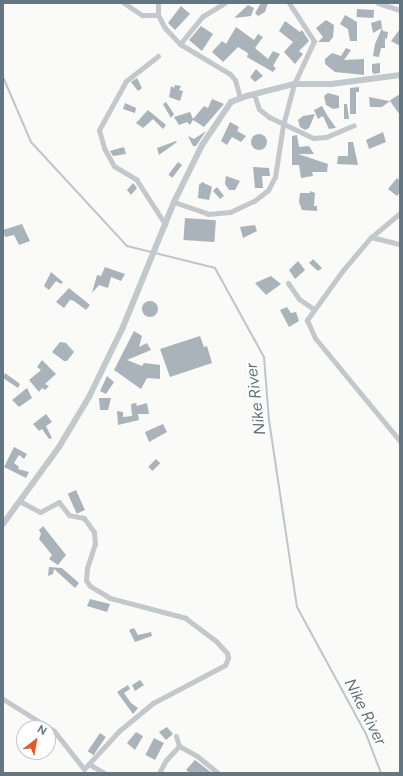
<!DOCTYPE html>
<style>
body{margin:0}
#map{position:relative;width:403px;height:776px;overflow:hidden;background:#fafaf8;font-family:Figtree,sans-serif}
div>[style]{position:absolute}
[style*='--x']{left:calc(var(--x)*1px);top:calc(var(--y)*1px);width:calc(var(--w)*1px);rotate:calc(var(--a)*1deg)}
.stream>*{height:2px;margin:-1px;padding:0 1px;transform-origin:1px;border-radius:1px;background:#bbc7cb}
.building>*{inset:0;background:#aab3b9;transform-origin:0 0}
.round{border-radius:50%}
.minor>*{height:5px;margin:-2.5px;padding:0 2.5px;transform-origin:2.5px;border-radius:2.5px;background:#c3c8cc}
.tertiary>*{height:6px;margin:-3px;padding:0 3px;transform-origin:3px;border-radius:3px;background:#c3c8cc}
span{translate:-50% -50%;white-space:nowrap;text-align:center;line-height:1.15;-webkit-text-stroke:4px #fff;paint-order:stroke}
.water-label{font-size:16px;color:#60757c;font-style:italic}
.frame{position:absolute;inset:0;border:4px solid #657683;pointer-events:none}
.north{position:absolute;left:16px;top:720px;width:40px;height:40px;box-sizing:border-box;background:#fff;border:1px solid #c1c8cd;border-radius:50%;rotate:31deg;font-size:11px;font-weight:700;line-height:16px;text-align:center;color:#657683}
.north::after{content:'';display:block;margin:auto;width:14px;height:18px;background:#e4572e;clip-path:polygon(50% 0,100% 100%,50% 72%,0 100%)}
</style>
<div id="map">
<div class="stream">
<div style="--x:3;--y:77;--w:71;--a:66.7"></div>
<div style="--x:31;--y:142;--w:142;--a:47.3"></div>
<div style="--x:127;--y:246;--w:91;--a:14"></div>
<div style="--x:215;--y:268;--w:102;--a:61.2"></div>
<div style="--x:264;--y:357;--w:63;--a:85.5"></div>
<div style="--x:269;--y:420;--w:189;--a:81.5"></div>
<div style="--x:297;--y:607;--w:145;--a:61.5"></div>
<div style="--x:366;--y:734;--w:42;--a:69"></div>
</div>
<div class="building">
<div style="clip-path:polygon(261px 3px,268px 3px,265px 12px,258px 16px,255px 13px)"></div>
<div style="clip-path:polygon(248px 5px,254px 8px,251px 16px,234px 18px)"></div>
<div style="clip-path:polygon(181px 6px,190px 14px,175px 30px,168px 23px)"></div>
<div style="left:357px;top:9px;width:17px;height:8px;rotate:3deg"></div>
<div style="clip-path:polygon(345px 15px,357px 22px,357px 41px,350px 41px,348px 29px,340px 24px)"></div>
<div style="clip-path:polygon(326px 20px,334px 25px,333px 37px,329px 42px,318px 42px,323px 37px,316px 28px)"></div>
<div style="clip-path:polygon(381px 20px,382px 28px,373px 33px,371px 23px)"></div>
<div style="clip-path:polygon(285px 21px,300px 32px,302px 30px,309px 41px,299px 51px,303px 54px,295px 64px,284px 52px,293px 42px,279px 31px)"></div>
<div style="clip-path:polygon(201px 26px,213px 34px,202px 51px,189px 40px)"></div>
<div style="clip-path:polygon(236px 27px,254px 40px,258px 34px,263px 37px,255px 48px,268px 59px,273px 51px,280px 54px,273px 66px,276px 68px,273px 72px,247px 57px,248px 53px,238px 47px,223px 62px,212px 52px,222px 41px,226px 44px)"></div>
<div style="clip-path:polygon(382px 28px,383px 31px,388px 32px,387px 39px,385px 38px,385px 48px,381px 48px,379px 57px,373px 56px,375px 44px)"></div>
<div style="clip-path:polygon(400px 29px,400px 46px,391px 41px)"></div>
<div style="clip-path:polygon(346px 48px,351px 50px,344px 60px,364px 59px,364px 75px,335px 72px,325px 64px,325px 59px,332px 53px,341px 56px)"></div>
<div style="clip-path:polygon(380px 63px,380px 73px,374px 74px,372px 72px,372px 64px)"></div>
<div style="clip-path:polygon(256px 69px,263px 76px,255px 82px,250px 77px)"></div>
<div style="clip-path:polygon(137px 78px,142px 88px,138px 91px,131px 82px)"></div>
<div style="clip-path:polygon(175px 85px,181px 86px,179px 90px,183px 91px,180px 101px,169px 97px,171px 86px,174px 88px)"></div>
<div style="clip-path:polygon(359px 87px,359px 92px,356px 92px,356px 114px,350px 114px,350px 88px)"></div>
<div style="clip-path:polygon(328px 93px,339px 96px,339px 108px,333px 109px,326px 105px,324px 96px)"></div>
<div style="clip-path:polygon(400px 94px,400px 115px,390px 101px,382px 107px,370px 107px,369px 97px,389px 101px)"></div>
<div style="clip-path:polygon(212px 99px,224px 104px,204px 127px,193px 120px,190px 125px,187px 122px,179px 125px,174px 117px,190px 112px,193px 119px,204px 106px,208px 108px)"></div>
<div style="clip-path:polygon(166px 102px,174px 114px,171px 118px,163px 104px)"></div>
<div style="clip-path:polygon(125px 103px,136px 108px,135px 113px,123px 109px)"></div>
<div style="clip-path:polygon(344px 104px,347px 104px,349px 119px,344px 119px)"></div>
<div style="clip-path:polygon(322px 106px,327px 115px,336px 128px,329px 129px,323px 116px,318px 119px,314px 110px)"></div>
<div style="clip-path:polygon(148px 110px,166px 125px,163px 129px,153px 119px,143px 128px,136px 123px)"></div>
<div style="clip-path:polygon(315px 114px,309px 128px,305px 130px,300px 127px,298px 120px,303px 116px)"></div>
<div style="clip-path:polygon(230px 122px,239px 127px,237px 131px,246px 136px,241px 142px,232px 137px,227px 145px,221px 141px)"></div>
<div style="clip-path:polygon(206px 131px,196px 146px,193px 146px,188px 136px,194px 139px)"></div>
<div style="clip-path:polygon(383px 132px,386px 142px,369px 149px,366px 140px)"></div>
<div class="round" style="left:251px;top:134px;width:16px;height:16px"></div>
<div style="clip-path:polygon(297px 135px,299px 147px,309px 146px,314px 154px,298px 154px,328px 164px,327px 172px,312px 172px,313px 176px,301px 178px,299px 165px,292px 165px,292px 136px)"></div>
<div style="clip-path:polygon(176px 141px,177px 142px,159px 155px,157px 148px)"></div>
<div style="clip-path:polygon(348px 142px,353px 142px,358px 165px,337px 164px,338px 156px,348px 156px)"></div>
<div style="clip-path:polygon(124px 147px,126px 154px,113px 156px,110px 151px)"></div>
<div style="left:178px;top:162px;width:5px;height:16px;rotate:37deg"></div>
<div style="clip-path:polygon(253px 167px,269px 168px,270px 176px,262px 176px,263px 188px,255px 188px)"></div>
<div style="clip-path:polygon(226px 176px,240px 181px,235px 190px,229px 190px,225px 184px)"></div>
<div style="clip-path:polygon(397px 178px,400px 181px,400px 192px,397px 196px,388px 189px)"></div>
<div style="clip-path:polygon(202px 182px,212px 187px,209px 200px,198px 198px,199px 185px)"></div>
<div style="clip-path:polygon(133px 183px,137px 188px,131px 195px,127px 190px)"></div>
<div style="clip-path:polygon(217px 187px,224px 196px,220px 199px,213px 191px)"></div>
<div style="clip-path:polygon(310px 191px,315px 193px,314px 206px,317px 206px,317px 211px,302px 210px,299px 202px,300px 193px,310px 193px)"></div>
<div style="left:185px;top:218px;width:31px;height:22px;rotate:4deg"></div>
<div style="clip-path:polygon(22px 224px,30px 241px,19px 245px,14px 235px,5px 237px,3px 230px)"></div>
<div style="clip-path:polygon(255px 225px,257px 231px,243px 238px,240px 227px)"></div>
<div style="clip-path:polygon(313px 259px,322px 268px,318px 271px,309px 263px)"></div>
<div style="clip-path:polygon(298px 261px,305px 270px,295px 279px,289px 270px)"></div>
<div style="clip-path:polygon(105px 267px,125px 274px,121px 281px,111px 277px,108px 288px,99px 285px,92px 293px,97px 275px,101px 276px)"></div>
<div style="clip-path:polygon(51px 272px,63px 282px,61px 284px,56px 281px,49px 290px,44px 286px)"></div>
<div style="clip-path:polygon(271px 276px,281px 284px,266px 295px,255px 283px)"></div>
<div style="clip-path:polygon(69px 288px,90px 305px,86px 310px,74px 301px,70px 300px,64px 308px,56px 302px)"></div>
<div class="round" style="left:142px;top:301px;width:16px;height:16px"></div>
<div style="clip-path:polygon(287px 307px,291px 313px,296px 312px,299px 321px,289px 327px,280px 310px)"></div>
<div style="clip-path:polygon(134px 331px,142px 336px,139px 347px,147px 343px,151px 350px,127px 360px,142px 366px,144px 363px,160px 365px,160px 379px,147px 378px,141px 389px,114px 370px)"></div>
<div style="clip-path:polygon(200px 336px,204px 347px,207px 346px,212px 363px,170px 377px,160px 349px)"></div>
<div style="clip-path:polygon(60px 342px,66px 343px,74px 352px,67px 361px,64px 361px,52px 352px)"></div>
<div style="clip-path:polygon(42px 360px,56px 374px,45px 384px,49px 386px,45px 390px,42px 388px,39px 392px,29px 380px,41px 370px,37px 367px)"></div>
<div style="clip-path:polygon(5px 373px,20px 384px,18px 388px,3px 378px)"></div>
<div style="clip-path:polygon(107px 376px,114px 382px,106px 394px,100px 391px)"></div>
<div style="clip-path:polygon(27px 388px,32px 398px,19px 407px,12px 400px)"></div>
<div style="clip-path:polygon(99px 398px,111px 398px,108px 410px,100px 410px)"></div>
<div style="clip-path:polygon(136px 403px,137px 406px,147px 403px,149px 414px,138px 414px,139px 420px,118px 425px,117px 411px,123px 412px,123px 417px,132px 416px,131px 404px)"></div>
<div style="clip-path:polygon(46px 414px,52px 422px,46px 426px,52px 438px,49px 439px,42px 429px,39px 431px,33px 424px)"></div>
<div style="clip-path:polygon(163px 424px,167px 432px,149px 442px,145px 432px)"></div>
<div style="clip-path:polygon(14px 447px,27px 454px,24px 459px,19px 455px,14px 463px,19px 467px,18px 469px,29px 472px,26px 478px,4px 467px)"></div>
<div style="left:156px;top:459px;width:6px;height:11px;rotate:45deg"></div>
<div style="left:76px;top:490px;width:22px;height:9px;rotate:66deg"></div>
<div style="clip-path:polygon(43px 526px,66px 555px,58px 565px,49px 559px,52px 555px,39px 539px,41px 534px,39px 530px)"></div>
<div style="clip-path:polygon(49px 567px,62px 568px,79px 583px,75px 588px,54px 569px,53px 574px,48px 576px)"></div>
<div style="clip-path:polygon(90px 599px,110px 604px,107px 612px,87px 606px)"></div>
<div style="clip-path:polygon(134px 628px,138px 635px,151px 632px,152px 636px,135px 642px,129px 630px)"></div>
<div style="clip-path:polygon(140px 680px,144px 685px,135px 691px,132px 685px)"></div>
<div style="clip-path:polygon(128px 685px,130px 689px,124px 693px,131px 703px,138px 708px,133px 714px,117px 692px)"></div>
<div style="clip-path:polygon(167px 727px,173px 734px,166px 740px,159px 732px)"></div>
<div style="clip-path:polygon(136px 732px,143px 736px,135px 750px,127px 743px)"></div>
<div style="left:100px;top:733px;width:7px;height:22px;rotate:34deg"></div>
<div style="left:154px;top:738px;width:11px;height:19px;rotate:27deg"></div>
<div style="clip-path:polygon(195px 760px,212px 773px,190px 773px,186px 770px)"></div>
</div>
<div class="minor">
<div style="--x:124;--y:3;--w:22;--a:34"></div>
<div style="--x:142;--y:15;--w:16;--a:0"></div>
<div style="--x:158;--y:3;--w:12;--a:90"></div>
<div style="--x:158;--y:15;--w:15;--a:62"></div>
<div style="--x:165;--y:28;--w:22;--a:47"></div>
<div style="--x:180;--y:44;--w:58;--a:31"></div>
<div style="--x:230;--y:74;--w:8;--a:50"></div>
<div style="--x:235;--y:80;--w:19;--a:74"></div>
<div style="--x:378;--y:3;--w:23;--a:18"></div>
<div style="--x:180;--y:44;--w:36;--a:-51"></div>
<div style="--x:203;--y:16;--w:26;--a:-31"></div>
<div style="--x:158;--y:56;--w:41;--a:142"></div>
<div style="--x:126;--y:81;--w:56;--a:118.9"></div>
<div style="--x:99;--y:130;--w:19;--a:74"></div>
<div style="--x:104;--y:148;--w:21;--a:61"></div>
<div style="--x:114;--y:166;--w:26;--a:31"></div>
<div style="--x:136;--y:179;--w:54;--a:57.2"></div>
<div style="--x:254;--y:94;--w:16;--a:72"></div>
<div style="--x:259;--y:109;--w:13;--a:39"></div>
<div style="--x:269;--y:117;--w:49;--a:25.5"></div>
<div style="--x:313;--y:138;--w:13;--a:-4"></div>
<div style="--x:326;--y:137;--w:30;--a:-23"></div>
<div style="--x:174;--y:202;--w:36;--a:19"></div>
<div style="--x:208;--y:214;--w:22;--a:-5"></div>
<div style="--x:230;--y:212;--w:26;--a:-25"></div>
<div style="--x:254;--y:201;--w:18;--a:-38"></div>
<div style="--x:268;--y:190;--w:15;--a:-62"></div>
<div style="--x:275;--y:177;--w:53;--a:-81.3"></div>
<div style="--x:283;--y:125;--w:42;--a:-75"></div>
<div style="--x:294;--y:84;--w:47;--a:-65.1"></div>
<div style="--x:314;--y:41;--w:45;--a:-123.3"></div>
<div style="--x:400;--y:213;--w:38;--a:140"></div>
<div style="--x:371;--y:237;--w:43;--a:130.3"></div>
<div style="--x:343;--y:270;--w:62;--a:125.8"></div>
<div style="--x:307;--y:320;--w:20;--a:66"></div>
<div style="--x:315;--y:338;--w:134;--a:50.5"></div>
<div style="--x:371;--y:237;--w:30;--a:14"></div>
<div style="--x:288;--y:283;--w:19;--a:55"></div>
<div style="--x:299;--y:299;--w:18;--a:34"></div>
<div style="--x:3;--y:699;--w:60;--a:32.1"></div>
<div style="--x:54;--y:731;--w:48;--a:51.7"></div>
<div style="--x:84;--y:769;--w:52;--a:-47.4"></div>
<div style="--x:119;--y:731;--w:44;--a:-39.5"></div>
<div style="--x:153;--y:703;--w:81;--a:-27.8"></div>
<div style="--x:225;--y:665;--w:8;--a:-67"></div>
<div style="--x:228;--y:658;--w:5;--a:-101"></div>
<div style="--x:227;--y:653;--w:16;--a:-133"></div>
<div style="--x:216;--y:641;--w:38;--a:-143"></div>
<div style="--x:186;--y:618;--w:79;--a:-165.3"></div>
<div style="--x:110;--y:598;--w:23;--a:-149"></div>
<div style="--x:90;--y:586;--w:7;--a:-124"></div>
<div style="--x:86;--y:580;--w:12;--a:-85"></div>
<div style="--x:87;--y:568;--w:25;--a:-72"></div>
<div style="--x:95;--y:544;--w:12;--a:-95"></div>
<div style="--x:94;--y:532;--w:17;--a:-126"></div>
<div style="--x:84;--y:518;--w:15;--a:-169"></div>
<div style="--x:69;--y:515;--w:16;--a:-128"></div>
<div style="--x:59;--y:502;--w:21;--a:152"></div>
<div style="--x:40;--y:512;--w:24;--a:-152"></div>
<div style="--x:176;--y:736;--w:10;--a:73"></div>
<div style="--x:179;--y:746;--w:21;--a:29"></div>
<div style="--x:197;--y:756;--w:27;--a:39"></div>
<div style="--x:89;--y:764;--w:17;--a:31"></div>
<div style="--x:159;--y:773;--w:15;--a:-62"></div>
<div style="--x:166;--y:760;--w:19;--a:-47"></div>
</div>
<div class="tertiary">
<div style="--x:3;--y:524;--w:95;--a:-54"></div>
<div style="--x:59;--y:447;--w:58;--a:-59"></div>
<div style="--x:89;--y:397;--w:78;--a:-64.1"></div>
<div style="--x:123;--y:327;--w:135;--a:-67.8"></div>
<div style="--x:174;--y:202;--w:64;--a:-63.8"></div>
<div style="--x:202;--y:145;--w:52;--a:-56"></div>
<div style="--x:231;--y:102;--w:17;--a:-21"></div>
<div style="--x:247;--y:96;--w:49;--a:-14.3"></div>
<div style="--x:294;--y:84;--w:37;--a:0"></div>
<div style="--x:331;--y:84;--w:70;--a:-7.4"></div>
</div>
<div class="water-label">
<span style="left:256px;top:399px;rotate:-97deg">Nike River</span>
<span style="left:365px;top:712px;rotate:63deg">Nike River</span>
</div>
<div class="frame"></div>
<div class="north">N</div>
</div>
